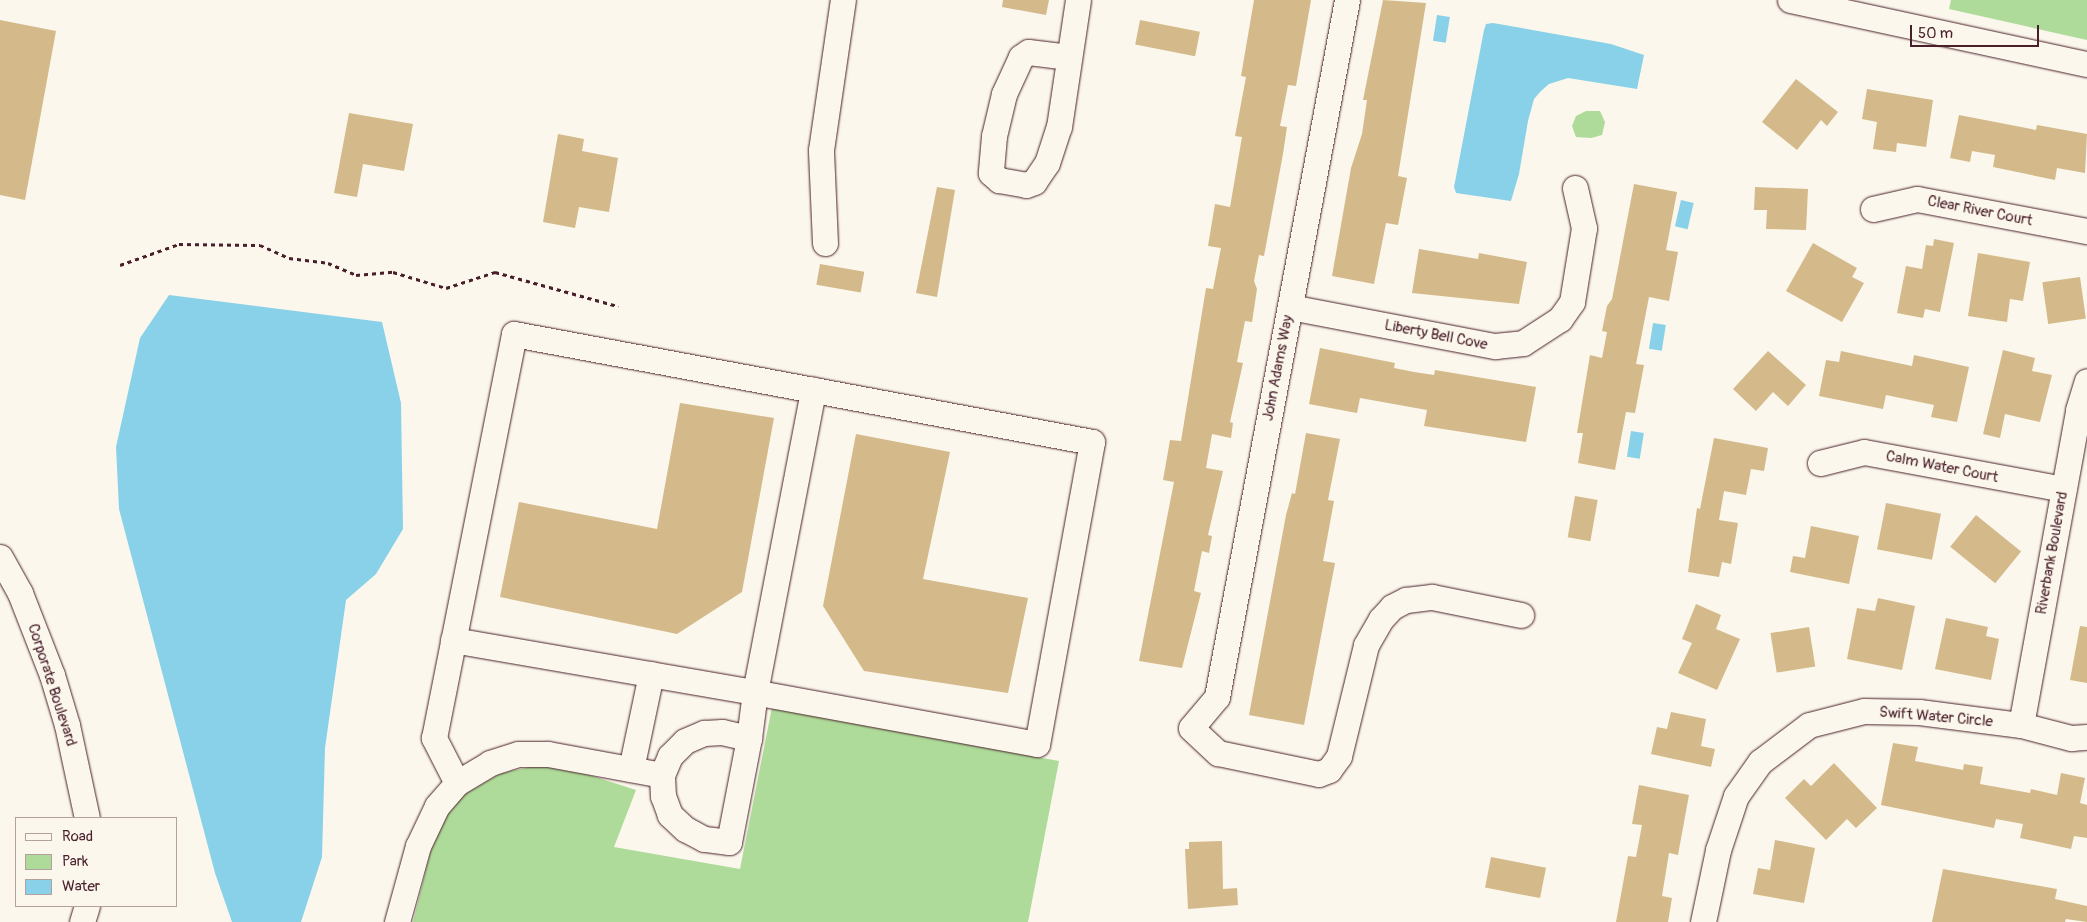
<!DOCTYPE html>
<style>
body{margin:0}
#map{position:relative;width:2087px;height:922px;overflow:hidden;background:#fbf7ec;font-family:Pangolin,sans-serif}
div>[style]{position:absolute}
[style*='--x']{left:calc(var(--x)*1px);top:calc(var(--y)*1px);width:calc(var(--w)*1px);rotate:calc(var(--a)*1deg)}
.green>*{inset:0;background:#aedb99}
.water>*{inset:0;background:#88d1e9;transform-origin:0 0}
.building>*{inset:0;background:#d4ba8a;transform-origin:0 0}
.path>*{height:3px;margin-top:-1.5px;transform-origin:0;background:repeating-linear-gradient(90deg,#4a1f2b 0 4px,transparent 0 8px)}
.roads{filter:drop-shadow(0 0 1px #4a1f2b) drop-shadow(0 0 1px #4a1f2b)}
.minor>*{height:25px;margin:-12.5px;padding:0 12.5px;transform-origin:12.5px;border-radius:12.5px;background:#fbf7ec}
span{translate:-50% -50%;white-space:nowrap;text-align:center;line-height:1.15;-webkit-text-stroke:5px #fbf7ec;paint-order:stroke}
.street-label{font-size:15px;color:#4a1f2b}
.legend{position:absolute;left:15px;top:817px;width:162px;height:90px;box-sizing:border-box;background:#fbf7ec;border:1px solid #b4a19f;margin:0;padding:6px 9px;list-style:none;font-size:15px;color:#4a1f2b}
.legend li{display:flex;align-items:center;gap:10px;height:25px}
.legend b{width:25px;border:1px solid #b4a19f}
.scale{position:absolute;left:1910px;top:25px;width:129px;height:22px;box-sizing:border-box;border:2px solid #4a1f2b;border-top:0;padding-left:6px;font-size:15px;line-height:18px;white-space:nowrap;color:#4a1f2b;-webkit-text-stroke:4px #fbf7ec;paint-order:stroke}
</style>
<div id="map">
<div class="green">
<div style="clip-path:polygon(1951px 0,2087px 0,2087px 40px,1949px 9px)"></div>
<div style="clip-path:polygon(1586px 111px,1600px 111px,1605px 122px,1602px 135px,1591px 138px,1576px 137px,1572px 126px,1576px 116px)"></div>
<div style="clip-path:polygon(772px 707px,1059px 761px,1028px 922px,413px 922px,436px 829px,463px 795px,501px 773px,535px 766px,574px 770px,636px 790px,614px 847px,740px 869px)"></div>
</div>
<div class="water">
<div style="left:1437px;top:15px;width:13px;height:26px;rotate:9deg"></div>
<div style="clip-path:polygon(1493px 23px,1611px 44px,1644px 55px,1637px 89px,1568px 78px,1549px 84px,1541px 91px,1534px 99px,1528px 121px,1519px 174px,1511px 201px,1456px 193px,1454px 187px,1484px 30px,1486px 24px)"></div>
<div style="left:1681px;top:200px;width:13px;height:27px;rotate:13deg"></div>
<div style="clip-path:polygon(169px 295px,382px 322px,401px 403px,403px 529px,376px 574px,346px 600px,325px 748px,322px 857px,301px 922px,232px 922px,215px 873px,119px 509px,116px 447px,140px 338px)"></div>
<div style="left:1653px;top:323px;width:13px;height:26px;rotate:9deg"></div>
<div style="left:1631px;top:431px;width:13px;height:26px;rotate:9deg"></div>
</div>
<div class="building">
<div style="clip-path:polygon(1003px 0,1049px 0,1046px 15px,1002px 7px)"></div>
<div style="clip-path:polygon(1254px 0,1311px 0,1296px 86px,1288px 85px,1280px 126px,1287px 127px,1283px 154px,1264px 256px,1259px 255px,1254px 281px,1257px 289px,1252px 322px,1245px 321px,1237px 362px,1243px 363px,1230px 422px,1233px 423px,1231px 438px,1212px 434px,1206px 468px,1223px 471px,1208px 535px,1212px 536px,1209px 553px,1202px 551px,1194px 591px,1201px 593px,1182px 668px,1139px 661px,1174px 482px,1163px 480px,1170px 440px,1181px 441px,1206px 288px,1213px 289px,1221px 248px,1208px 246px,1215px 204px,1230px 207px,1242px 137px,1235px 136px,1246px 77px,1241px 76px)"></div>
<div style="clip-path:polygon(1383px 0,1426px 3px,1398px 176px,1407px 178px,1398px 225px,1386px 223px,1374px 284px,1332px 276px,1351px 168px,1362px 134px,1367px 100px,1363px 100px)"></div>
<div style="clip-path:polygon(0 20px,56px 31px,25px 200px,0 195px)"></div>
<div style="left:1140px;top:20px;width:61px;height:25px;rotate:11deg"></div>
<div style="clip-path:polygon(1796px 79px,1838px 112px,1827px 126px,1821px 120px,1797px 150px,1762px 122px)"></div>
<div style="clip-path:polygon(1867px 89px,1933px 100px,1926px 147px,1897px 143px,1896px 152px,1873px 149px,1877px 122px,1862px 119px)"></div>
<div style="clip-path:polygon(349px 113px,413px 124px,404px 171px,363px 164px,357px 197px,334px 193px)"></div>
<div style="clip-path:polygon(1959px 115px,2036px 130px,2037px 125px,2087px 134px,2085px 173px,2057px 168px,2055px 180px,1993px 167px,1995px 155px,1972px 151px,1970px 162px,1950px 158px)"></div>
<div style="clip-path:polygon(558px 134px,584px 139px,582px 151px,618px 158px,609px 212px,579px 207px,575px 228px,543px 222px)"></div>
<div style="clip-path:polygon(1634px 184px,1677px 192px,1666px 250px,1678px 252px,1669px 301px,1649px 297px,1636px 364px,1644px 365px,1635px 413px,1626px 412px,1615px 470px,1578px 463px,1583px 433px,1577px 433px,1590px 355px,1602px 358px,1607px 332px,1602px 331px,1607px 306px,1612px 299px)"></div>
<div style="clip-path:polygon(937px 187px,955px 190px,937px 297px,916px 293px)"></div>
<div style="clip-path:polygon(1755px 187px,1808px 189px,1806px 230px,1766px 229px,1767px 210px,1754px 210px)"></div>
<div style="clip-path:polygon(1934px 239px,1954px 243px,1940px 312px,1925px 309px,1923px 318px,1897px 313px,1906px 266px,1922px 269px,1926px 245px,1933px 246px)"></div>
<div style="clip-path:polygon(1813px 243px,1857px 268px,1852px 277px,1864px 283px,1842px 322px,1786px 291px)"></div>
<div style="clip-path:polygon(1419px 249px,1478px 259px,1479px 253px,1527px 262px,1519px 304px,1412px 293px)"></div>
<div style="clip-path:polygon(1978px 253px,2030px 262px,2023px 301px,2010px 299px,2007px 322px,1968px 316px)"></div>
<div style="left:820px;top:264px;width:45px;height:21px;rotate:10deg"></div>
<div style="left:2080px;top:277px;width:42px;height:38px;rotate:82deg"></div>
<div style="clip-path:polygon(1320px 348px,1395px 363px,1394px 368px,1414px 372px,1434px 375px,1435px 370px,1536px 387px,1526px 442px,1424px 426px,1427px 410px,1360px 398px,1357px 413px,1309px 404px)"></div>
<div style="clip-path:polygon(2003px 350px,2035px 358px,2032px 371px,2052px 375px,2040px 422px,2005px 414px,2000px 438px,1983px 434px)"></div>
<div style="clip-path:polygon(1768px 351px,1806px 385px,1788px 406px,1773px 392px,1756px 411px,1733px 389px)"></div>
<div style="clip-path:polygon(1841px 351px,1912px 366px,1914px 355px,1969px 367px,1957px 422px,1931px 417px,1934px 405px,1886px 395px,1883px 409px,1819px 396px,1826px 360px,1839px 362px)"></div>
<div style="clip-path:polygon(680px 403px,774px 418px,742px 592px,677px 634px,500px 597px,519px 502px,657px 529px)"></div>
<div style="clip-path:polygon(1306px 433px,1340px 439px,1328px 500px,1334px 501px,1323px 561px,1335px 563px,1304px 725px,1249px 715px,1286px 515px,1292px 493px,1295px 494px)"></div>
<div style="clip-path:polygon(856px 434px,950px 452px,923px 579px,1028px 598px,1008px 693px,864px 671px,823px 606px)"></div>
<div style="clip-path:polygon(1714px 438px,1768px 448px,1764px 471px,1751px 469px,1746px 495px,1724px 491px,1719px 520px,1738px 523px,1731px 564px,1722px 562px,1719px 577px,1688px 572px,1697px 508px,1700px 509px)"></div>
<div style="left:1575px;top:496px;width:23px;height:42px;rotate:10deg"></div>
<div style="left:1886px;top:503px;width:56px;height:47px;rotate:11deg"></div>
<div style="left:1976px;top:515px;width:58px;height:41px;rotate:39deg"></div>
<div style="clip-path:polygon(1811px 526px,1859px 536px,1849px 584px,1790px 572px,1793px 556px,1805px 558px)"></div>
<div style="clip-path:polygon(1878px 598px,1915px 606px,1902px 670px,1847px 659px,1857px 608px,1875px 611px)"></div>
<div style="clip-path:polygon(1696px 604px,1721px 615px,1716px 629px,1740px 639px,1717px 690px,1678px 673px,1692px 643px,1682px 639px)"></div>
<div style="clip-path:polygon(1946px 618px,1988px 627px,1986px 636px,1999px 639px,1991px 680px,1935px 669px)"></div>
<div style="clip-path:polygon(2080px 626px,2087px 627px,2087px 683px,2070px 680px)"></div>
<div style="left:1809px;top:627px;width:40px;height:39px;rotate:81deg"></div>
<div style="clip-path:polygon(1671px 712px,1706px 719px,1701px 746px,1715px 749px,1711px 767px,1651px 754px,1657px 727px,1667px 729px)"></div>
<div style="clip-path:polygon(1893px 743px,1918px 747px,1915px 761px,1963px 770px,1964px 764px,1983px 767px,1980px 784px,2030px 793px,2031px 789px,2057px 795px,2061px 773px,2085px 778px,2080px 803px,2087px 805px,2087px 838px,2074px 836px,2071px 849px,2020px 838px,2023px 824px,1996px 819px,1994px 828px,1881px 805px)"></div>
<div style="clip-path:polygon(1834px 763px,1877px 808px,1856px 828px,1847px 819px,1826px 840px,1785px 798px,1804px 779px,1811px 786px)"></div>
<div style="clip-path:polygon(1639px 785px,1689px 795px,1678px 855px,1669px 853px,1662px 896px,1672px 898px,1668px 922px,1616px 922px,1628px 856px,1636px 857px,1642px 825px,1632px 824px)"></div>
<div style="clip-path:polygon(1775px 840px,1815px 848px,1804px 903px,1753px 894px,1758px 868px,1770px 870px)"></div>
<div style="clip-path:polygon(1222px 841px,1223px 889px,1237px 888px,1238px 905px,1188px 909px,1185px 849px,1189px 849px,1189px 842px)"></div>
<div style="left:1491px;top:857px;width:56px;height:31px;rotate:11deg"></div>
<div style="clip-path:polygon(1943px 869px,2057px 889px,2055px 899px,2087px 906px,2087px 922px,2066px 919px,2065px 922px,1932px 922px)"></div>
</div>
<div class="path">
<div style="--x:120;--y:265;--w:63;--a:-19.6"></div>
<div style="--x:179;--y:244;--w:81;--a:0.7"></div>
<div style="--x:260;--y:245;--w:32;--a:24"></div>
<div style="--x:289;--y:258;--w:39;--a:7"></div>
<div style="--x:328;--y:263;--w:30;--a:23"></div>
<div style="--x:356;--y:275;--w:37;--a:-5"></div>
<div style="--x:393;--y:272;--w:55;--a:16.8"></div>
<div style="--x:446;--y:288;--w:52;--a:-18.1"></div>
<div style="--x:495;--y:272;--w:128;--a:15.5"></div>
</div>
<div class="roads">
<div class="minor">
<div style="--x:1347;--y:0;--w:709;--a:100.57"></div>
<div style="--x:1217;--y:697;--w:40;--a:130"></div>
<div style="--x:1191;--y:728;--w:37;--a:43"></div>
<div style="--x:1218;--y:753;--w:103;--a:11.7"></div>
<div style="--x:1319;--y:774;--w:11;--a:-22"></div>
<div style="--x:1329;--y:770;--w:17;--a:-54"></div>
<div style="--x:1339;--y:756;--w:114;--a:-76.3"></div>
<div style="--x:1366;--y:645;--w:30;--a:-60"></div>
<div style="--x:1381;--y:619;--w:16;--a:-47"></div>
<div style="--x:1392;--y:607;--w:16;--a:-27"></div>
<div style="--x:1406;--y:600;--w:26;--a:-7"></div>
<div style="--x:1432;--y:597;--w:91;--a:11.4"></div>
<div style="--x:1790;--y:0;--w:304;--a:12.2"></div>
<div style="--x:1069;--y:57;--w:41;--a:-173"></div>
<div style="--x:1028;--y:52;--w:9;--a:144"></div>
<div style="--x:1021;--y:57;--w:41;--a:114.7"></div>
<div style="--x:1004;--y:94;--w:43;--a:103.4"></div>
<div style="--x:994;--y:136;--w:37;--a:95"></div>
<div style="--x:991;--y:173;--w:11;--a:41"></div>
<div style="--x:999;--y:180;--w:27;--a:10"></div>
<div style="--x:1026;--y:185;--w:9;--a:-21"></div>
<div style="--x:1034;--y:182;--w:23;--a:-56"></div>
<div style="--x:1047;--y:163;--w:38;--a:-72"></div>
<div style="--x:1059;--y:127;--w:128;--a:-81.5"></div>
<div style="--x:1873;--y:209;--w:45;--a:-12.8"></div>
<div style="--x:1917;--y:199;--w:173;--a:10.7"></div>
<div style="--x:825;--y:243;--w:93;--a:-92.5"></div>
<div style="--x:821;--y:150;--w:152;--a:-81.7"></div>
<div style="--x:1290;--y:307;--w:209;--a:10.8"></div>
<div style="--x:1495;--y:346;--w:28;--a:-6"></div>
<div style="--x:1523;--y:343;--w:44;--a:-33"></div>
<div style="--x:1560;--y:319;--w:21;--a:-55"></div>
<div style="--x:1572;--y:302;--w:75;--a:-80.8"></div>
<div style="--x:1584;--y:228;--w:41;--a:-102.7"></div>
<div style="--x:1820;--y:463;--w:45;--a:-14"></div>
<div style="--x:1864;--y:452;--w:203;--a:10.5"></div>
<div style="--x:0;--y:557;--w:41;--a:60.9"></div>
<div style="--x:20;--y:593;--w:88;--a:68.7"></div>
<div style="--x:52;--y:675;--w:52;--a:73.3"></div>
<div style="--x:67;--y:725;--w:95;--a:77.9"></div>
<div style="--x:453;--y:640;--w:306;--a:9.8"></div>
<div style="--x:755;--y:692;--w:308;--a:-79.1"></div>
<div style="--x:2021;--y:725;--w:320;--a:-79.7"></div>
<div style="--x:2078;--y:410;--w:30;--a:-73"></div>
<div style="--x:631;--y:769;--w:97;--a:-78.1"></div>
<div style="--x:457;--y:783;--w:51;--a:-117.1"></div>
<div style="--x:434;--y:738;--w:412;--a:-78.8"></div>
<div style="--x:514;--y:334;--w:588;--a:10.58"></div>
<div style="--x:1092;--y:442;--w:307;--a:100.3"></div>
<div style="--x:1037;--y:744;--w:287;--a:-169.6"></div>
<div style="--x:755;--y:692;--w:46;--a:97.4"></div>
<div style="--x:749;--y:738;--w:106;--a:100.9"></div>
<div style="--x:729;--y:842;--w:25;--a:-173"></div>
<div style="--x:704;--y:839;--w:21;--a:-152"></div>
<div style="--x:685;--y:829;--w:21;--a:-137"></div>
<div style="--x:670;--y:815;--w:20;--a:-110"></div>
<div style="--x:663;--y:796;--w:21;--a:-93"></div>
<div style="--x:662;--y:775;--w:21;--a:-67"></div>
<div style="--x:670;--y:756;--w:21;--a:-45"></div>
<div style="--x:685;--y:741;--w:21;--a:-23"></div>
<div style="--x:704;--y:733;--w:18;--a:-3"></div>
<div style="--x:722;--y:732;--w:28;--a:13"></div>
<div style="--x:82;--y:922;--w:17;--a:-73"></div>
<div style="--x:397;--y:922;--w:79;--a:-74.6"></div>
<div style="--x:418;--y:846;--w:44;--a:-64.6"></div>
<div style="--x:437;--y:806;--w:30;--a:-49"></div>
<div style="--x:457;--y:783;--w:39;--a:-31"></div>
<div style="--x:490;--y:763;--w:29;--a:-18"></div>
<div style="--x:518;--y:754;--w:30;--a:0"></div>
<div style="--x:548;--y:754;--w:116;--a:10.4"></div>
<div style="--x:1703;--y:922;--w:74;--a:-78.2"></div>
<div style="--x:1718;--y:850;--w:57;--a:-71.6"></div>
<div style="--x:1736;--y:796;--w:42;--a:-54.8"></div>
<div style="--x:1760;--y:762;--w:61;--a:-37.1"></div>
<div style="--x:1809;--y:725;--w:57;--a:-14.3"></div>
<div style="--x:1864;--y:711;--w:55;--a:1"></div>
<div style="--x:1919;--y:712;--w:103;--a:7.3"></div>
<div style="--x:2021;--y:725;--w:52;--a:14.6"></div>
<div style="--x:2071;--y:738;--w:16;--a:-4"></div>
</div>
</div>
<div class="street-label">
<span style="left:1980px;top:211px;rotate:11deg">Clear River Court</span>
<span style="left:1436px;top:335px;rotate:11deg">Liberty Bell Cove</span>
<span style="left:1278px;top:368px;rotate:-79deg">John Adams Way</span>
<span style="left:1942px;top:467px;rotate:11deg">Calm Water Court</span>
<span style="left:2052px;top:553px;rotate:-80deg">Riverbank Boulevard</span>
<span style="left:52px;top:685px;rotate:72deg">Corporate Boulevard</span>
<span style="left:1936px;top:717px;rotate:5deg">Swift Water Circle</span>
</div>
<ul class="legend">
<li><b style="height:6px;background:#fbf7ec"></b>Road</li>
<li><b style="height:14px;background:#aedb99"></b>Park</li>
<li><b style="height:14px;background:#88d1e9"></b>Water</li>
</ul>
<div class="scale">50 m</div>
</div>
